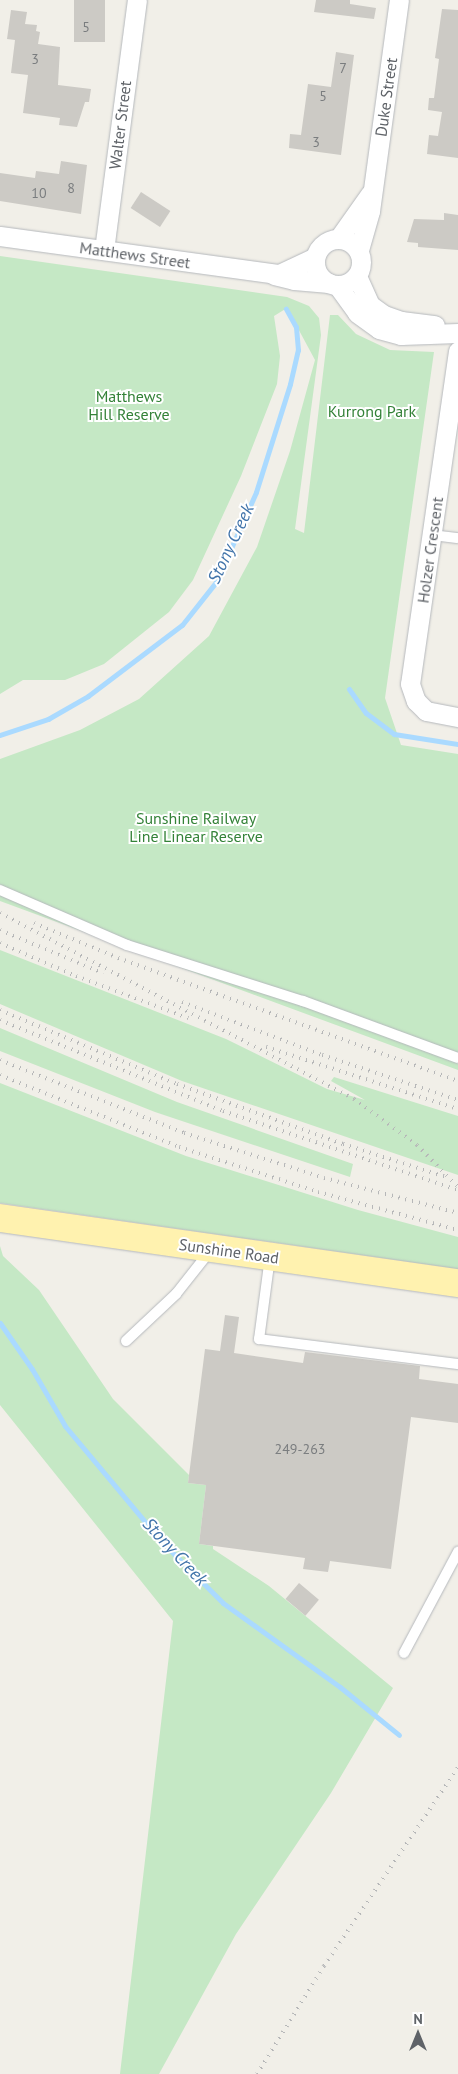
<!DOCTYPE html>
<style>
body{margin:0}
#map{position:relative;width:458px;height:2074px;overflow:hidden;background:#f1efe8;font-family:"PT Sans",sans-serif}
div>[style]{position:absolute}
[style*='--x']{left:calc(var(--x)*1px);top:calc(var(--y)*1px);width:calc(var(--w)*1px);rotate:calc(var(--a)*1deg)}
.green>*{inset:0;background:#c5e8c5}
.stream>*{height:5px;margin:-2.5px;padding:0 2.5px;transform-origin:2.5px;border-radius:2.5px;background:#aadaff}
.building>*{inset:0;background:#cccac5;transform-origin:0 0}
.roads{filter:drop-shadow(0 0 1px #b5b8bc) drop-shadow(0 0 1px #b5b8bc)}
.service>*{height:10px;margin:-5px;padding:0 5px;transform-origin:5px;border-radius:5px;background:#fff}
.minor>*{height:19px;margin:-9.5px;padding:0 9.5px;transform-origin:9.5px;border-radius:9.5px;background:#fff}
.minor>.ring{margin:-9.5px;padding:0;box-sizing:content-box;background:none;border:19px solid #fff;border-radius:50%}
.primary>*{height:28px;margin:-14px;padding:0 14px;transform-origin:14px;border-radius:14px;background:#fff2af}
.rail>*{height:4px;margin-top:-2px;transform-origin:0;background:repeating-linear-gradient(90deg,#b6b7b8 0 1px,transparent 0 7px)}
span{translate:-50% -50%;white-space:nowrap;text-align:center;line-height:1.15;-webkit-text-stroke:4px #fff;paint-order:stroke}
.number-label{font-size:14px;color:#7a7d7f}
.number-label span{-webkit-text-stroke-width:0}
.street-label{font-size:16px;color:#5f6368}
.park-label{font-size:16px;color:#348238}
.water-label{font-size:18px;color:#4174aa;font-style:italic}
.north{position:absolute;left:393px;top:2009px;width:50px;height:50px;-webkit-text-stroke:4px #fff;paint-order:stroke;rotate:0deg;font-size:14px;font-weight:700;line-height:20px;text-align:center;color:#5f6368}
.north::after{content:'';display:block;margin:auto;width:18px;height:22px;background:#5f6368;clip-path:polygon(50% 0,100% 100%,50% 72%,0 100%)}
</style>
<div id="map">
<div class="green">
<div style="clip-path:polygon(0 256px,287px 297px,309px 306px,319px 318px,321px 335px,295px 529px,304px 533px,330px 315px,338px 315px,356px 334px,390px 350px,434px 352px,385px 698px,401px 745px,458px 754px,458px 1070px,0 901px,0 759px,80px 730px,139px 699px,209px 636px,257px 547px,290px 451px,315px 360px,287px 308px,274px 316px,280px 356px,277px 384px,241px 476px,193px 580px,169px 612px,104px 664px,65px 680px,23px 680px,0 694px)"></div>
<div style="clip-path:polygon(0 950px,226px 1039px,327px 1089px,365px 1100px,331px 1081px,334px 1077px,458px 1116px,458px 1175px,182px 1081px,0 1004px)"></div>
<div style="clip-path:polygon(0 1028px,177px 1102px,353px 1164px,350px 1177px,155px 1112px,0 1051px)"></div>
<div style="clip-path:polygon(0 1083px,186px 1156px,358px 1210px,458px 1237px,458px 1269px,0 1203px)"></div>
<div style="clip-path:polygon(0 1246px,3px 1256px,39px 1290px,113px 1399px,189px 1475px,188px 1483px,206px 1485px,199px 1544px,213px 1546px,213px 1549px,269px 1586px,393px 1688px,331px 1793px,236px 1934px,159px 2074px,120px 2074px,173px 1621px,0 1405px)"></div>
</div>
<div class="stream">
<div style="--x:349;--y:689;--w:29;--a:55"></div>
<div style="--x:366;--y:713;--w:35;--a:37"></div>
<div style="--x:394;--y:734;--w:65;--a:8.9"></div>
<div style="--x:0;--y:735;--w:51;--a:-18.4"></div>
<div style="--x:48;--y:719;--w:46;--a:-29.9"></div>
<div style="--x:88;--y:696;--w:118;--a:-37.1"></div>
<div style="--x:182;--y:625;--w:55;--a:-51.7"></div>
<div style="--x:216;--y:582;--w:98;--a:-66"></div>
<div style="--x:256;--y:492;--w:113;--a:-72.5"></div>
<div style="--x:290;--y:384;--w:35;--a:-77"></div>
<div style="--x:298;--y:350;--w:23;--a:-95"></div>
<div style="--x:296;--y:327;--w:21;--a:-119"></div>
<div style="--x:0;--y:1323;--w:56;--a:55.2"></div>
<div style="--x:32;--y:1369;--w:66;--a:59.9"></div>
<div style="--x:65;--y:1426;--w:151;--a:50.1"></div>
<div style="--x:162;--y:1542;--w:86;--a:45"></div>
<div style="--x:223;--y:1603;--w:144;--a:35.7"></div>
<div style="--x:340;--y:1687;--w:76;--a:39.1"></div>
</div>
<div class="building">
<div style="left:74px;top:0;width:31px;height:42px"></div>
<div style="clip-path:polygon(316px 0,350px 0,350px 4px,376px 8px,374px 19px,314px 12px)"></div>
<div style="clip-path:polygon(442px 9px,458px 10px,458px 158px,427px 154px,429px 135px,438px 136px,442px 112px,428px 110px,429px 98px,434px 98px,439px 59px,435px 58px)"></div>
<div style="clip-path:polygon(11px 10px,27px 12px,25px 24px,37px 25px,36px 31px,40px 32px,38px 44px,60px 47px,58px 85px,91px 89px,89px 102px,85px 102px,77px 127px,59px 125px,60px 118px,23px 113px,28px 75px,11px 73px,15px 40px,7px 39px)"></div>
<div style="clip-path:polygon(336px 52px,354px 55px,341px 155px,289px 148px,290px 134px,301px 135px,308px 84px,331px 87px)"></div>
<div style="clip-path:polygon(61px 161px,87px 165px,81px 214px,0 201px,0 173px,35px 178px,36px 171px,59px 174px)"></div>
<div style="left:141px;top:192px;width:35px;height:19px;rotate:33deg"></div>
<div style="clip-path:polygon(444px 213px,458px 215px,458px 250px,418px 247px,418px 243px,407px 242px,414px 219px,444px 220px)"></div>
<div style="clip-path:polygon(225px 1315px,239px 1317px,234px 1353px,303px 1363px,305px 1352px,420px 1366px,419px 1379px,458px 1384px,458px 1423px,411px 1417px,391px 1569px,330px 1561px,328px 1572px,303px 1569px,305px 1558px,199px 1544px,206px 1485px,188px 1483px,205px 1349px,220px 1351px)"></div>
<div style="left:299px;top:1583px;width:26px;height:21px;rotate:40deg"></div>
</div>
<div class="roads">
<div class="service">
<div style="--x:432;--y:535;--w:26;--a:7"></div>
<div style="--x:0;--y:890;--w:138;--a:23.4"></div>
<div style="--x:127;--y:945;--w:185;--a:17.7"></div>
<div style="--x:303;--y:1001;--w:165;--a:20.2"></div>
<div style="--x:270;--y:1257;--w:83;--a:97.6"></div>
<div style="--x:259;--y:1339;--w:201;--a:7.2"></div>
<div style="--x:126;--y:1341;--w:69;--a:-43.2"></div>
<div style="--x:176;--y:1294;--w:55;--a:-51.7"></div>
<div style="--x:404;--y:1653;--w:115;--a:-61.9"></div>
</div>
<div class="minor">
<div style="--x:0;--y:236;--w:282;--a:7.8"></div>
<div style="--x:279;--y:274;--w:40;--a:-25"></div>
<div style="--x:339;--y:238;--w:54;--a:-54.8"></div>
<div class="ring" style="left:315px;top:239px;width:27px;height:27px"></div>
<div style="--x:104;--y:250;--w:252;--a:-82.5"></div>
<div style="--x:359;--y:250;--w:41;--a:-74.2"></div>
<div style="--x:370;--y:211;--w:213;--a:-82.2"></div>
<div style="--x:274;--y:275;--w:21;--a:14"></div>
<div style="--x:294;--y:280;--w:35;--a:5"></div>
<div style="--x:357;--y:276;--w:32;--a:66"></div>
<div style="--x:370;--y:305;--w:17;--a:36"></div>
<div style="--x:384;--y:315;--w:18;--a:19"></div>
<div style="--x:401;--y:321;--w:34;--a:7"></div>
<div style="--x:337;--y:285;--w:34;--a:54"></div>
<div style="--x:357;--y:313;--w:27;--a:36"></div>
<div style="--x:379;--y:329;--w:23;--a:15"></div>
<div style="--x:401;--y:335;--w:57;--a:-2"></div>
<div style="--x:458;--y:351;--w:336;--a:98.2"></div>
<div style="--x:410;--y:684;--w:18;--a:71"></div>
<div style="--x:416;--y:701;--w:14;--a:45"></div>
<div style="--x:426;--y:711;--w:33;--a:11"></div>
</div>
<div class="primary">
<div style="--x:0;--y:1218;--w:463;--a:8.1"></div>
</div>
</div>
<div class="rail">
<div style="--x:0;--y:913;--w:400;--a:27.7"></div>
<div style="--x:354;--y:1099;--w:78;--a:36.1"></div>
<div style="--x:417;--y:1145;--w:59;--a:45.7"></div>
<div style="--x:34;--y:923;--w:91;--a:22.6"></div>
<div style="--x:118;--y:958;--w:362;--a:19.9"></div>
<div style="--x:0;--y:930;--w:112;--a:22.7"></div>
<div style="--x:0;--y:943;--w:83;--a:23.5"></div>
<div style="--x:76;--y:976;--w:120;--a:20.6"></div>
<div style="--x:182;--y:1002;--w:150;--a:20.7"></div>
<div style="--x:322;--y:1055;--w:143;--a:18.3"></div>
<div style="--x:0;--y:1010;--w:192;--a:22.7"></div>
<div style="--x:177;--y:1084;--w:177;--a:19.9"></div>
<div style="--x:343;--y:1144;--w:111;--a:17.8"></div>
<div style="--x:0;--y:1020;--w:241;--a:22.2"></div>
<div style="--x:223;--y:1111;--w:248;--a:18.6"></div>
<div style="--x:266;--y:1047;--w:202;--a:17.9"></div>
<div style="--x:0;--y:1060;--w:198;--a:21.6"></div>
<div style="--x:184;--y:1133;--w:147;--a:17.8"></div>
<div style="--x:324;--y:1178;--w:138;--a:14.6"></div>
<div style="--x:0;--y:1075;--w:193;--a:21.9"></div>
<div style="--x:179;--y:1147;--w:146;--a:17.9"></div>
<div style="--x:318;--y:1192;--w:145;--a:15.2"></div>
<div style="--x:257;--y:2074;--w:127;--a:-58.2"></div>
<div style="--x:324;--y:1966;--w:240;--a:-56"></div>
</div>
<div class="number-label">
<span style="left:86px;top:27px">5</span>
<span style="left:35px;top:59px">3</span>
<span style="left:343px;top:68px">7</span>
<span style="left:323px;top:96px">5</span>
<span style="left:316px;top:142px">3</span>
<span style="left:71px;top:188px">8</span>
<span style="left:39px;top:193px">10</span>
<span style="left:300px;top:1449px">249-263</span>
</div>
<div class="street-label">
<span style="left:386px;top:97px;rotate:-82deg">Duke Street</span>
<span style="left:120px;top:125px;rotate:-83deg">Walter Street</span>
<span style="left:135px;top:255px;rotate:8deg">Matthews Street</span>
<span style="left:430px;top:550px;rotate:-82deg">Holzer Crescent</span>
<span style="left:229px;top:1251px;rotate:8deg">Sunshine Road</span>
</div>
<div class="park-label">
<span style="left:129px;top:405px">Matthews<br>Hill Reserve</span>
<span style="left:372px;top:411px">Kurrong Park</span>
<span style="left:196px;top:827px">Sunshine Railway<br>Line Linear Reserve</span>
</div>
<div class="water-label">
<span style="left:231px;top:544px;rotate:-65deg">Stony Creek</span>
<span style="left:175px;top:1552px;rotate:47deg">Stony Creek</span>
</div>
<div class="north">N</div>
</div>
